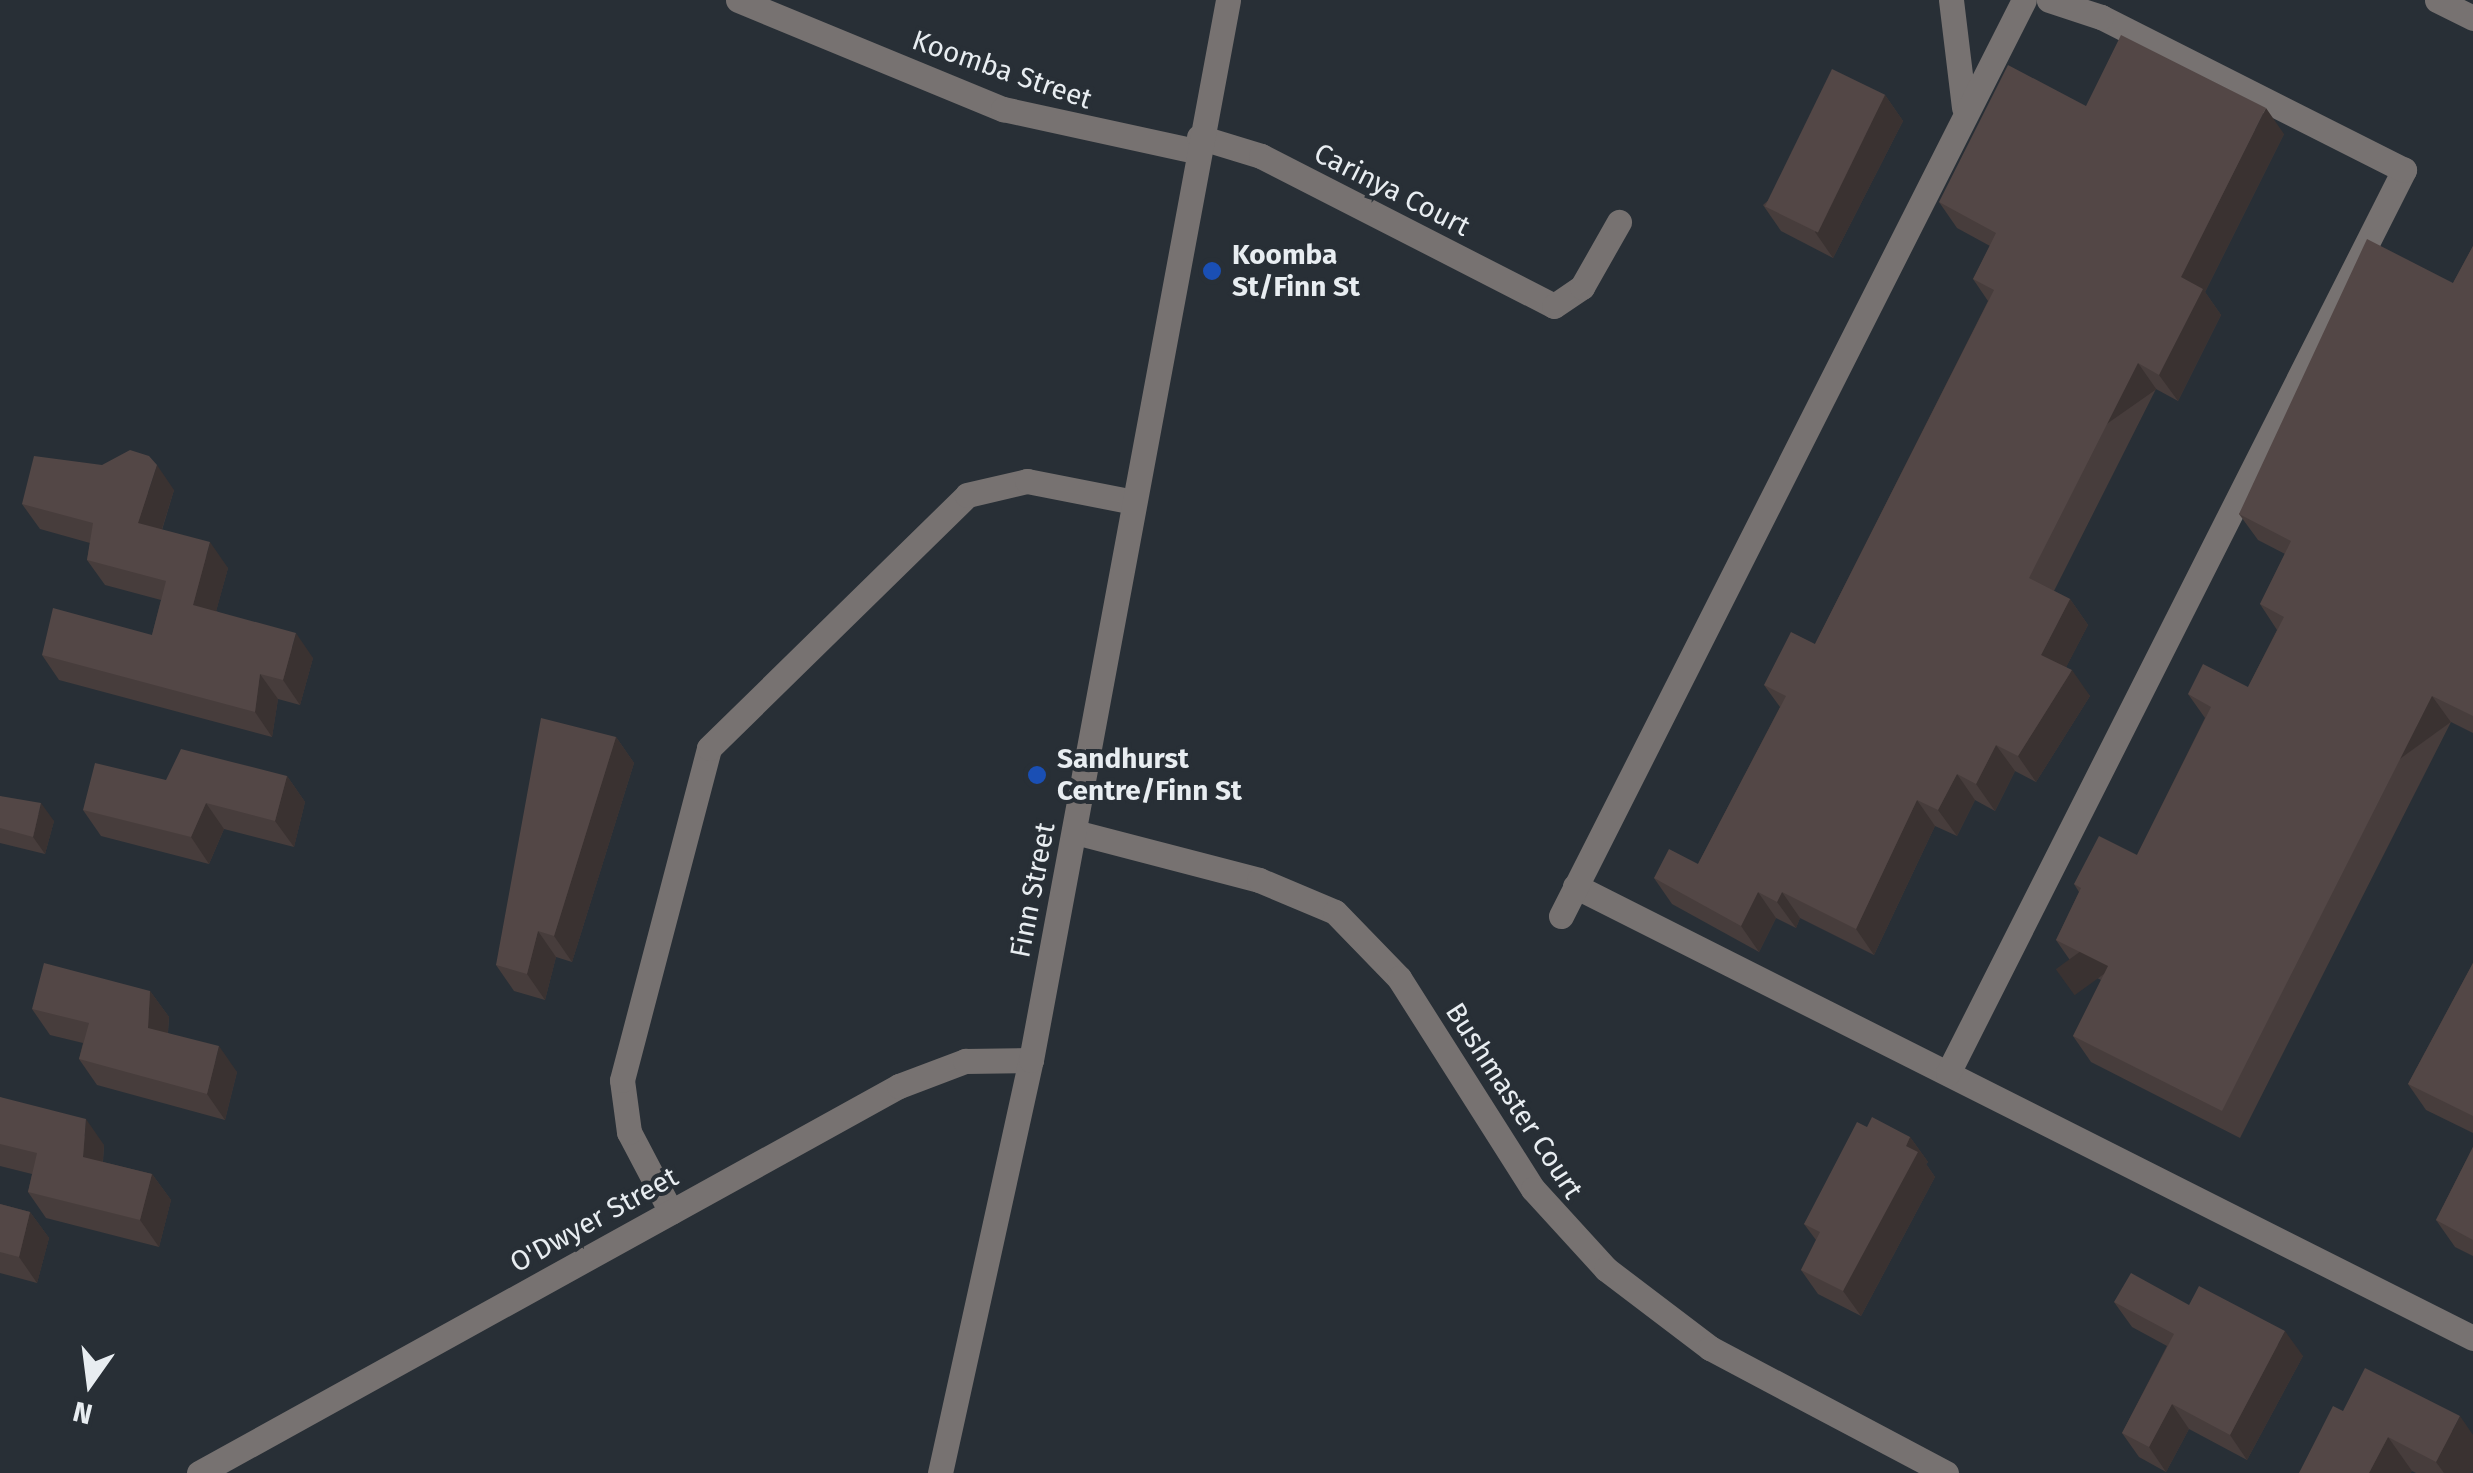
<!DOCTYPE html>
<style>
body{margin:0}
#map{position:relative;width:2473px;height:1473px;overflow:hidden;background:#282f36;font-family:"Fira Sans",sans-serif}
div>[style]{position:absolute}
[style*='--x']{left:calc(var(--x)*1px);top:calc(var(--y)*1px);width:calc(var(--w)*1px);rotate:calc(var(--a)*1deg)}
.minor>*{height:25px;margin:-12.5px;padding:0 12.5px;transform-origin:12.5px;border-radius:12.5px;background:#777271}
.wall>*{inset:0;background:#473d3c}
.shaded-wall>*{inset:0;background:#3a3231;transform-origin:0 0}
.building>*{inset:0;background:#534746;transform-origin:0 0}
.dots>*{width:28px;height:28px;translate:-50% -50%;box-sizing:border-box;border:5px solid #282f36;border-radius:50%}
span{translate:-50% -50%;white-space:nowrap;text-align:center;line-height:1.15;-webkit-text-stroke:8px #282f36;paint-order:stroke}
.street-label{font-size:28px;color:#e8edf1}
.poi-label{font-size:28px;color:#e8edf1;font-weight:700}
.left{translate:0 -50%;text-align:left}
.north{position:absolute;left:40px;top:1333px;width:100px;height:100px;-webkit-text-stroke:8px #282f36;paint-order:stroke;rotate:194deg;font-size:28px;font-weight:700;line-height:40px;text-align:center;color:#e8edf1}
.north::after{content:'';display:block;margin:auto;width:35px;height:45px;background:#e8edf1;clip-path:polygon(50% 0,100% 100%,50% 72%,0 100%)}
</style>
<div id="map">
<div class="minor">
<div style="--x:738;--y:0;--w:287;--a:22.4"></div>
<div style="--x:1003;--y:109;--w:198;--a:12.3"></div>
<div style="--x:1951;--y:0;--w:108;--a:83.1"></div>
<div style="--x:2437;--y:0;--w:40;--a:26.6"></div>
<div style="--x:1199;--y:137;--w:65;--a:17"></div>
<div style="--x:1261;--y:156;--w:329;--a:27.1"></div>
<div style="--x:1554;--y:306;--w:34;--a:-34"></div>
<div style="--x:1582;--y:287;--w:75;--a:-60.4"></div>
<div style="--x:1075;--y:832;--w:190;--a:14.6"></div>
<div style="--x:1259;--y:880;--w:82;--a:22.8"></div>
<div style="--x:1335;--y:912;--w:92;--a:45.9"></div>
<div style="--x:1399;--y:978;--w:250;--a:57.6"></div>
<div style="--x:1533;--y:1189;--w:108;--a:47.6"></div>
<div style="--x:1606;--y:1269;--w:131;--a:37.2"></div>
<div style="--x:1710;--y:1348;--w:267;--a:27.9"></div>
<div style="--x:1575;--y:886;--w:1005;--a:26.72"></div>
<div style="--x:1561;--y:916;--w:1026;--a:-63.19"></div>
<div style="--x:1948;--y:1073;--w:1012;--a:-63.21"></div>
<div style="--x:2404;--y:170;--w:339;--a:-153.2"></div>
<div style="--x:2101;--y:17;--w:55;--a:-161.9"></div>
<div style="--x:671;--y:1212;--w:90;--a:-117.7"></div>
<div style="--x:629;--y:1132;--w:52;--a:-97.7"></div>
<div style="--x:622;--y:1080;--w:343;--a:-75.3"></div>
<div style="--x:709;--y:748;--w:361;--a:-44.4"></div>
<div style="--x:967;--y:495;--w:62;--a:-13.1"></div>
<div style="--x:1027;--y:481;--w:109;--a:11.1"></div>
<div style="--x:199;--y:1473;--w:800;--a:-28.94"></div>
<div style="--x:899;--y:1086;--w:71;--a:-20.7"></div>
<div style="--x:965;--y:1061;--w:66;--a:-0.9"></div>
<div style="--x:940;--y:1473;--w:423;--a:-77.6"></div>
<div style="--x:1031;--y:1060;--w:1078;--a:-79.47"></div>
</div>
<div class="wall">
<div style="clip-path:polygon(1885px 95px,1903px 121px,1833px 258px,1781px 231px,1763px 205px)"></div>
<div style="clip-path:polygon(2086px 106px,2284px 134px,2205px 292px,2221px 315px,2178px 401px,2156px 389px,2054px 591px,2070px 599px,2088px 625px,2066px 667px,2090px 696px,2036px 782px,2015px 771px,1995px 811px,1975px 800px,1957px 836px,1935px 826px,1874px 955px,1800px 918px,1796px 928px,1776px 918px,1759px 952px,1672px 904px,1654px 878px,1698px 864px,1780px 707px,1764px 685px,1815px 644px,1988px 301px,1973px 279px,1990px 246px,1957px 228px,1939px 202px)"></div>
<div style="clip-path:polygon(2473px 246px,2473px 733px,2451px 722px,2240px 1138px,2091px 1062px,2073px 1036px,2101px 980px,2074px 966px,2056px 940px,2079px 892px,2074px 884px,2137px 855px,2205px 718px,2188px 694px,2248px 687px,2277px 630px,2260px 604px,2285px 554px,2258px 540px,2239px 514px,2453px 283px)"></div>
<div style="clip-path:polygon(174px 490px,162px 530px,228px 568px,216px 611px,313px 658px,300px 705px,278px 699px,272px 737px,59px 680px,42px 655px,152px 635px,161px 600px,105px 585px,87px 560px,90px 543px,40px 529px,22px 504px)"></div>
<div style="clip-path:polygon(616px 737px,634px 763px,572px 962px,556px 957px,545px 1000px,514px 991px,496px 965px)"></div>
<div style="clip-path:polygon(287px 776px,305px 802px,294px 847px,224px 829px,209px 864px,101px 836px,83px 810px,166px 780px)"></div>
<div style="clip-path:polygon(0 796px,54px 821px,45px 854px,0 843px)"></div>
<div style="clip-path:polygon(2473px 963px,2473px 1133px,2426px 1110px,2408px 1084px)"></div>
<div style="clip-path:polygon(150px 991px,169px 1017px,168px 1033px,237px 1072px,225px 1120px,97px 1085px,79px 1059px,83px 1043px,50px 1035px,32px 1009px)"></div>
<div style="clip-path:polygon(0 1097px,104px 1145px,103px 1162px,152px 1174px,171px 1200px,159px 1247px,46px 1218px,28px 1192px,32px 1174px,0 1166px)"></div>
<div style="clip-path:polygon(1867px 1127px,1910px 1137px,1928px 1162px,1926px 1164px,1935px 1177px,1861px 1316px,1818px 1294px,1801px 1270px,1816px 1240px,1804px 1224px)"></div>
<div style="clip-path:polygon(2473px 1147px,2473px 1256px,2455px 1247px,2436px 1220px)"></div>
<div style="clip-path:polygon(0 1204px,30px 1212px,49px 1238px,37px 1283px,0 1273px)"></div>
<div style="clip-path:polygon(2114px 1302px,2189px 1305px,2303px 1356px,2247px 1460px,2189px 1429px,2166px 1472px,2139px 1457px,2122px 1433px,2167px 1346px,2132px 1327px)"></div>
<div style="clip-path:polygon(2343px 1411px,2473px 1435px,2473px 1470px,2471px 1473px,2416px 1473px,2412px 1471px,2410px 1473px,2299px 1473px)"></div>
</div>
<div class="shaded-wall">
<div style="clip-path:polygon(1885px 95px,1903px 121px,1833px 258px,1815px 232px)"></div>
<div style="clip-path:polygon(2266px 108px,2284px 134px,2205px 292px,2221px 315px,2178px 401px,2159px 375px,2181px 277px)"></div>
<div style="left:2138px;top:363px;width:32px;height:241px;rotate:55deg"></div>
<div style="clip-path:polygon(157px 465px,174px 490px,156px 548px,138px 523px)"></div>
<div style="clip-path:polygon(210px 542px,228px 568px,211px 630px,193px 605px)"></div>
<div style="clip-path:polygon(2070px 599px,2088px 625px,2059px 681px,2041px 655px)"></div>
<div style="clip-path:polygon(296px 633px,313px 658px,300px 705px,283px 680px)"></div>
<div style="clip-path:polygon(2072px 670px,2090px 696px,2036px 782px,2018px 756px)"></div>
<div style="clip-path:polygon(260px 674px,278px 699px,272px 737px,255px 712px)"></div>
<div style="left:2432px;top:696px;width:32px;height:465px;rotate:54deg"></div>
<div style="clip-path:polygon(616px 737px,634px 763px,572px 962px,554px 936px)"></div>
<div style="clip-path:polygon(1996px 745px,2015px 771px,1995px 811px,1976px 784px)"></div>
<div style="clip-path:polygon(1957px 774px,1975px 800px,1957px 836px,1938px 810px)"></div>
<div style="clip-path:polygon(287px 776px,305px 802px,294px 847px,275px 821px)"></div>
<div style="clip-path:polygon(1917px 800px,1935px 826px,1874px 955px,1856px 929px)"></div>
<div style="clip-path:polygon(41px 803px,54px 821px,45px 854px,33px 837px)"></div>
<div style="clip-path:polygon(206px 803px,224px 829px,209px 864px,191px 837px)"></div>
<div style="clip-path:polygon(1758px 892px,1776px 918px,1759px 952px,1741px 926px)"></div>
<div style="clip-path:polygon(1782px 892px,1800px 918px,1796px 928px,1777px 902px)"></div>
<div style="clip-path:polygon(538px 931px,556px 957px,545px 1000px,527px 974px)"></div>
<div style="clip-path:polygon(150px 991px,169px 1017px,166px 1054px,148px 1028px)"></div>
<div style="clip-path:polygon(219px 1046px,237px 1072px,225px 1120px,207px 1094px)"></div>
<div style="clip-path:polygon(86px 1119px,104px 1145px,101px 1183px,83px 1157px)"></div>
<div style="clip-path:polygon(1910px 1137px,1928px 1162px,1926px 1164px,1935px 1177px,1861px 1316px,1843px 1291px)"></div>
<div style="clip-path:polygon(152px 1174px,171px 1200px,159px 1247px,140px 1220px)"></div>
<div style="clip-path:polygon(30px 1212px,49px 1238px,37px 1283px,19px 1257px)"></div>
<div style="clip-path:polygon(2285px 1331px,2303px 1356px,2247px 1460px,2230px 1435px)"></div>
<div style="clip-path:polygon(2172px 1404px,2189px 1429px,2166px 1472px,2149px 1447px)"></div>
<div style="clip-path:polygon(2460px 1416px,2473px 1435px,2473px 1470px,2471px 1473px,2444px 1473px,2436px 1462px)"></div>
<div style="clip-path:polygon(2388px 1437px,2412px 1471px,2410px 1473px,2369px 1473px)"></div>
</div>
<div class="building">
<div style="clip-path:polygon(2121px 35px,2266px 108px,2181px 277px,2203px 289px,2159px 375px,2138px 363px,2029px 578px,2070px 599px,2041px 655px,2072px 670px,2018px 756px,1996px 745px,1976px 784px,1957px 774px,1938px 810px,1917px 800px,1856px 929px,1782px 892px,1777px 902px,1758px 892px,1741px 926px,1654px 878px,1669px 849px,1698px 864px,1786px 696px,1764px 685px,1791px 632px,1815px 644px,1994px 290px,1973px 279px,1996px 233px,1939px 202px,2008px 65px,2086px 106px)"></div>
<div style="left:1832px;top:69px;width:59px;height:153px;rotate:26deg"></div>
<div style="clip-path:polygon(2367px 239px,2453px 283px,2473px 246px,2473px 716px,2432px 696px,2222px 1111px,2073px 1036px,2108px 966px,2056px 940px,2081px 888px,2074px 884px,2099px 836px,2137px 855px,2211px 707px,2188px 694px,2203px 664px,2248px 687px,2284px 617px,2260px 604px,2291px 541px,2239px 514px)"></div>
<div style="clip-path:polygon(130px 450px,149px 456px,157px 465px,138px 523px,210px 542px,193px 605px,296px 633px,283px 680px,260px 674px,255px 712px,42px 655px,53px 608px,152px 635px,166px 581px,87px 560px,93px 523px,22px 504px,34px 456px,102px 465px)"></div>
<div style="clip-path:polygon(541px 718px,616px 737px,554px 936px,538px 931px,527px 974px,496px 965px)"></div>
<div style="clip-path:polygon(181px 749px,287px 776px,275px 821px,206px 803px,191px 837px,83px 810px,95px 763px,166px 780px)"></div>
<div style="clip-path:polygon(0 796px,41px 803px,33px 837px,0 828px)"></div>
<div style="clip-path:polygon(44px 963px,150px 991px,148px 1028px,219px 1046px,207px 1094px,79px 1059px,89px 1023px,32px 1009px)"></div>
<div style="clip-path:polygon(2473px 963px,2473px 1116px,2408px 1084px)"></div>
<div style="clip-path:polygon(0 1097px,86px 1119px,83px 1157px,152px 1174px,140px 1220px,28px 1192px,37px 1153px,0 1144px)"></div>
<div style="clip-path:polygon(1872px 1117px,1910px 1137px,1906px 1146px,1918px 1152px,1843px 1291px,1801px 1270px,1820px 1232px,1804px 1224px,1857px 1122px,1867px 1127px)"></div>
<div style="clip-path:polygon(2473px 1147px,2473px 1240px,2436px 1220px)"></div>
<div style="clip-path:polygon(0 1204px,30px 1212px,19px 1257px,0 1252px)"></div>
<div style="clip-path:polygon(2131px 1273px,2189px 1305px,2199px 1286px,2285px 1331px,2230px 1435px,2172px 1404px,2149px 1447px,2122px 1433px,2174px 1334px,2114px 1302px)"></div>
<div style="clip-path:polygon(2365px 1368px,2460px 1416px,2436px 1462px,2388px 1437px,2369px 1473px,2299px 1473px,2333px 1406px,2343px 1411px)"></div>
</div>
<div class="dots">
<div style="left:1212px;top:271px;background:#1a4fb4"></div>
<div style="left:1037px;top:775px;background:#1a4fb4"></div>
</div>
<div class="street-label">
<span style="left:1002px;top:70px;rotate:19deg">Koomba Street</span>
<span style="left:1392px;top:190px;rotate:27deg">Carinya Court</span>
<span style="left:1033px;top:890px;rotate:-79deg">Finn Street</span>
<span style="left:1514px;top:1101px;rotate:57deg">Bushmaster Court</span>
<span style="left:594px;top:1220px;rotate:-29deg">O'Dwyer Street</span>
</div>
<div class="poi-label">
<span class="left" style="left:1232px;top:271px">Koomba<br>St/Finn St</span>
<span class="left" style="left:1057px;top:775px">Sandhurst<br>Centre/Finn St</span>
</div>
<div class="north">N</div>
</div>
